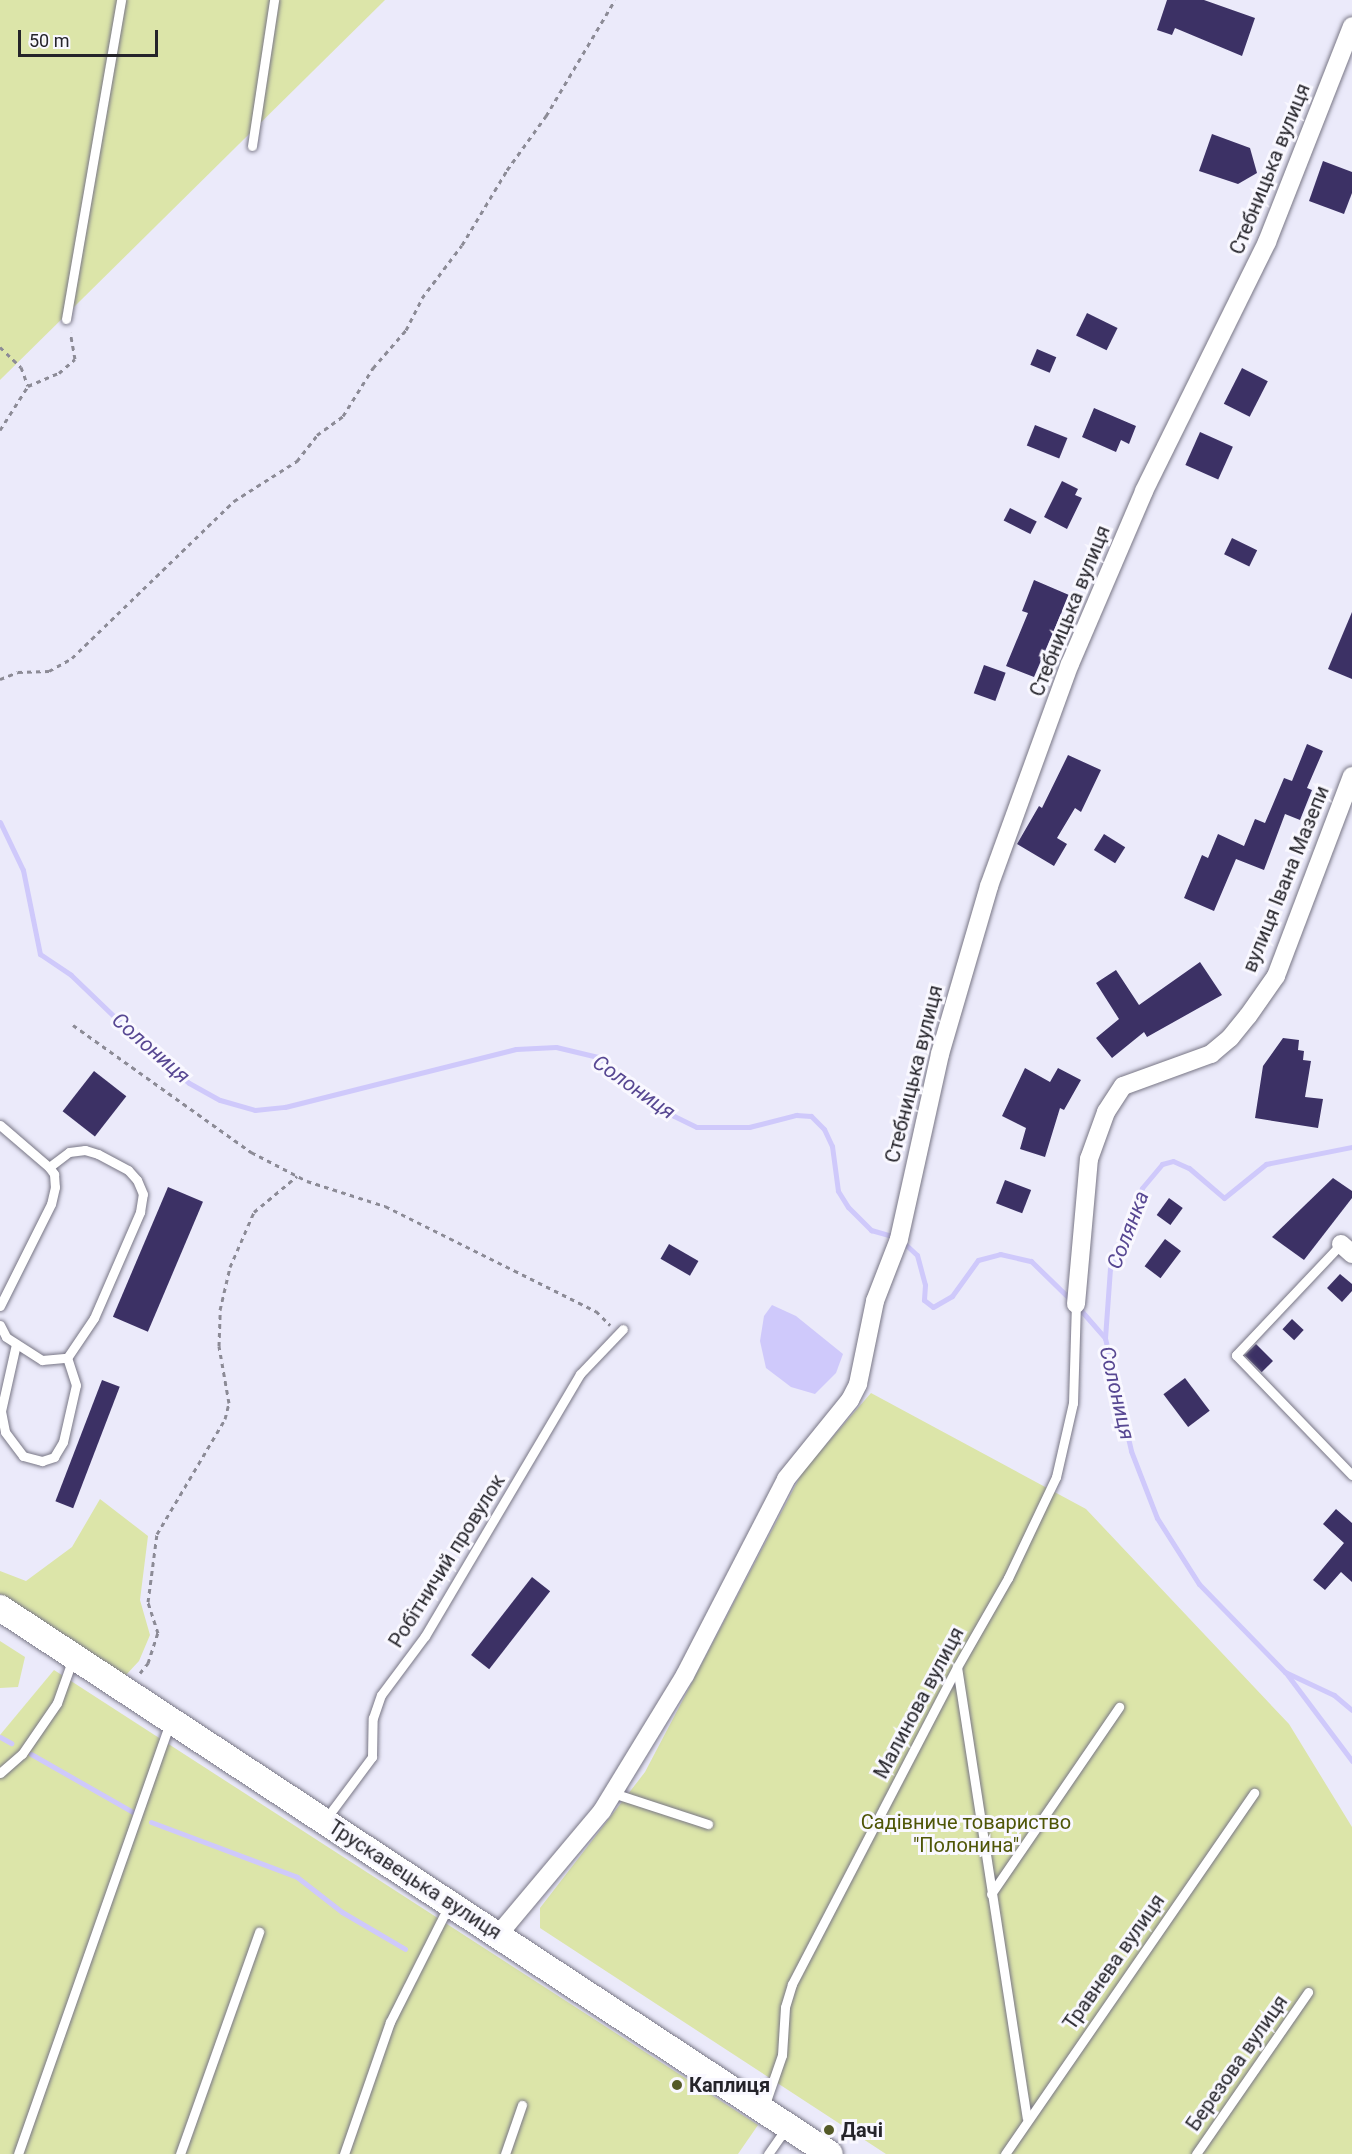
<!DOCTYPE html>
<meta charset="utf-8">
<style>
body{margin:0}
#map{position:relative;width:1352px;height:2154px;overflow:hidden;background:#ebeafa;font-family:Roboto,sans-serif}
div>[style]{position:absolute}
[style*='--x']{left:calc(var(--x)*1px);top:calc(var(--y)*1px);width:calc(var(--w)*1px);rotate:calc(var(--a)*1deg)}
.green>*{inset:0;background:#dce5a9}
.water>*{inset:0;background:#cfc9fb}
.stream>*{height:5px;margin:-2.5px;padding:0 2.5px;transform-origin:2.5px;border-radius:2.5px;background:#cfc9fb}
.building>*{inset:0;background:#3c3165;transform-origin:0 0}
.path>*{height:3px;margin-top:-1.5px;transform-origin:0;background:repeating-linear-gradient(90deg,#8c8b96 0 4.5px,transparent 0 9px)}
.roads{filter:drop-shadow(0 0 2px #787685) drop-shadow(0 0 2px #787685)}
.lane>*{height:9px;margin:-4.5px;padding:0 4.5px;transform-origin:4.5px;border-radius:4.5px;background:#fff}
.street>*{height:18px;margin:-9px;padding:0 9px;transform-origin:9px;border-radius:9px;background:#fff}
.secondary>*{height:26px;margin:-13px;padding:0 13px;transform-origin:13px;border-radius:13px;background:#fff}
.dots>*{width:16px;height:16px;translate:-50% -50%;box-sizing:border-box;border:3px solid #f9f8ff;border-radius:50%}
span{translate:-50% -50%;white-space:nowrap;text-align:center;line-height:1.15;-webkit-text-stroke:6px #f9f8ff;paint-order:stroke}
.street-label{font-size:20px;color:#25242a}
.park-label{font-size:20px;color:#4e5506}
.poi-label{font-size:20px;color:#25242a;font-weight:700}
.left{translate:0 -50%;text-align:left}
.water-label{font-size:21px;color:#574792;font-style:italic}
.scale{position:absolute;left:18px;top:30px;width:140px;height:27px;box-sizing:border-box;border:3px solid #25242a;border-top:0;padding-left:8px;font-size:18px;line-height:21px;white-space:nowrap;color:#25242a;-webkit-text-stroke:4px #f9f8ff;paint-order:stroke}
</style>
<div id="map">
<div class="green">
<div style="clip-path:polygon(0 0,385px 0,0 380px)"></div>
<div style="clip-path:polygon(871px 1393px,1086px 1509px,1289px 1724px,1352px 1827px,1352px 2154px,886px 2154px,540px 1928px,540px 1908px,645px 1772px,803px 1471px)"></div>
<div style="clip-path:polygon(100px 1499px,148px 1536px,140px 1600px,150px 1635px,139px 1661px,125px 1676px,0 1594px,0 1571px,26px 1581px,72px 1547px)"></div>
<div style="clip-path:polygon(0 1641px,25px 1657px,18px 1687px,0 1688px)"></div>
<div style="clip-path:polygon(54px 1670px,758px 2125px,738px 2154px,0 2154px,0 1735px)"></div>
</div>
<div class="water">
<div style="clip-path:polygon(772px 1305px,796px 1316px,843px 1354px,836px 1373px,815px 1394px,791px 1387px,766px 1368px,760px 1341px,764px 1316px)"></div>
</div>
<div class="stream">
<div style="--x:0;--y:822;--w:53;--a:64.4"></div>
<div style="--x:23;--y:870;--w:86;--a:78.6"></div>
<div style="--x:40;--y:954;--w:37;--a:34"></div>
<div style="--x:71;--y:975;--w:114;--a:43.9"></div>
<div style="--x:153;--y:1054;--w:46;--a:38.9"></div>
<div style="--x:189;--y:1083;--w:35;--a:29"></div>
<div style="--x:220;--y:1100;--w:36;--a:16"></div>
<div style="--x:255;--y:1110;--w:30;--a:-6"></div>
<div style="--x:285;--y:1107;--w:238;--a:-14.1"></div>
<div style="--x:516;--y:1049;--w:40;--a:-2.9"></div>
<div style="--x:556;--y:1047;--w:43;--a:13.4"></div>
<div style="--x:598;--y:1057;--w:96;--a:37.8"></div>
<div style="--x:674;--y:1116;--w:25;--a:26"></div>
<div style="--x:697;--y:1127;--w:52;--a:0"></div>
<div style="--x:749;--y:1127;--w:49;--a:-14.3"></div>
<div style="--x:796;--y:1115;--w:15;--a:4"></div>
<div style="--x:811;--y:1116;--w:18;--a:45"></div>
<div style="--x:824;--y:1129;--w:19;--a:65"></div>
<div style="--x:832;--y:1146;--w:45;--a:82.4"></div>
<div style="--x:838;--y:1191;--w:19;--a:58"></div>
<div style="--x:848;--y:1207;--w:33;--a:45"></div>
<div style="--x:871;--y:1230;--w:25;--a:16"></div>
<div style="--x:903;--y:1242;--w:19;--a:43"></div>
<div style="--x:917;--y:1255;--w:31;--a:75"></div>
<div style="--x:925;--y:1285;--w:15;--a:94"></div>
<div style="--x:924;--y:1300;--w:11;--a:38"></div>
<div style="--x:933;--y:1307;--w:22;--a:-30"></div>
<div style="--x:952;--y:1296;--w:44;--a:-54.2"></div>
<div style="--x:978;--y:1260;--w:23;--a:-15"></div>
<div style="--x:1000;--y:1254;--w:32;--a:13"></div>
<div style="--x:1031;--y:1261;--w:56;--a:44.3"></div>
<div style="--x:1078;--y:1307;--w:41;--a:48.9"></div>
<div style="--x:1105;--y:1338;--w:116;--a:77"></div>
<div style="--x:1131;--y:1451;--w:72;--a:68.8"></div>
<div style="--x:1157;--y:1518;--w:78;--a:57.5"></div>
<div style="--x:1199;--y:1584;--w:123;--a:45.7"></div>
<div style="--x:1285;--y:1672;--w:54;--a:25.1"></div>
<div style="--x:1334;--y:1695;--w:23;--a:40"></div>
<div style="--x:1105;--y:1338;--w:69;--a:-85.9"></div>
<div style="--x:1110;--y:1269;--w:87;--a:-68.4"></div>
<div style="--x:1142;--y:1188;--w:31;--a:-50"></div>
<div style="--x:1162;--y:1164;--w:11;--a:-15"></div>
<div style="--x:1173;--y:1161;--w:17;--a:24"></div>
<div style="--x:1189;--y:1168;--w:46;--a:40.6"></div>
<div style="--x:1224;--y:1198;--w:54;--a:-39"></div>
<div style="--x:1266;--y:1164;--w:88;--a:-11.2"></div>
<div style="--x:1286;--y:1673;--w:110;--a:53.1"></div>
<div style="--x:0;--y:1737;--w:13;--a:29"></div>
<div style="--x:31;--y:1754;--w:121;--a:29.7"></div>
<div style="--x:151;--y:1822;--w:156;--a:20.6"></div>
<div style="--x:297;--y:1877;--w:57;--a:37.9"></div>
<div style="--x:342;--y:1912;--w:73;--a:30.4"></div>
</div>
<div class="building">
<div style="clip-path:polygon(1167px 0,1204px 0,1255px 18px,1242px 56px,1175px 28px,1172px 35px,1157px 30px)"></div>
<div style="clip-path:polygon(1212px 134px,1250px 148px,1257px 173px,1238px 184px,1199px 171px)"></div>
<div style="clip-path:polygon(1323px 161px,1352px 172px,1352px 193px,1344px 214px,1309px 201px)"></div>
<div style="left:1087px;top:313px;width:34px;height:25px;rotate:26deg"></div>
<div style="left:1037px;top:349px;width:21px;height:17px;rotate:23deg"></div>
<div style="left:1242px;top:368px;width:29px;height:40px;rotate:27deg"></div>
<div style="clip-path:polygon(1094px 408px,1136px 426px,1129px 444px,1121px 440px,1116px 452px,1082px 437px)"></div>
<div style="left:1035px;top:425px;width:35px;height:22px;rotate:22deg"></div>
<div style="left:1200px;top:432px;width:36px;height:36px;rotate:24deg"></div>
<div style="clip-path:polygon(1062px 481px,1078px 489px,1075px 495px,1082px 498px,1067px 529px,1044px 517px)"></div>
<div style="left:1010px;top:508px;width:30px;height:14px;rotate:27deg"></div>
<div style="left:1232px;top:538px;width:28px;height:18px;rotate:26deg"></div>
<div style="clip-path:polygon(1034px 580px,1069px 595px,1034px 677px,1006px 666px,1028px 613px,1022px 611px)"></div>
<div style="clip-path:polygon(1352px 612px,1352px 679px,1328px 669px)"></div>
<div style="left:984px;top:665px;width:23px;height:30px;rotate:20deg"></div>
<div style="clip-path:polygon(1307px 744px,1323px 751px,1307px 788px,1312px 790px,1300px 820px,1285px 814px,1264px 870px,1236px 859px,1214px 911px,1184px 898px,1202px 855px,1208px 858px,1218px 834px,1244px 846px,1255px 819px,1265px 823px,1284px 778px,1292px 781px)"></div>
<div style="clip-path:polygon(1068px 755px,1101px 770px,1081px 812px,1075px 808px,1057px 838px,1067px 844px,1054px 866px,1017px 844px,1039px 806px,1042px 808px)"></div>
<div style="left:1104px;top:834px;width:25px;height:19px;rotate:32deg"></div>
<div style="clip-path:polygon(1200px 962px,1222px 995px,1147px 1037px,1144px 1032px,1112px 1058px,1096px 1038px,1119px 1019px,1096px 983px,1116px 970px,1139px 1005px)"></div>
<div style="clip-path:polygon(1283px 1038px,1299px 1040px,1298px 1050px,1304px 1051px,1303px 1060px,1311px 1061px,1305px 1097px,1323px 1099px,1318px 1128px,1255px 1118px,1263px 1066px)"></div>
<div style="clip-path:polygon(1025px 1068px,1050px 1082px,1058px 1068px,1081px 1080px,1064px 1110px,1060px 1108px,1045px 1157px,1020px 1149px,1026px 1128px,1002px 1116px)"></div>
<div style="left:94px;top:1071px;width:41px;height:51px;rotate:38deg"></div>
<div style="clip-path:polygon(1333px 1178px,1352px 1191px,1352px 1198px,1304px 1260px,1272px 1237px)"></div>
<div style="left:1005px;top:1180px;width:28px;height:25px;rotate:21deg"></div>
<div style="left:168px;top:1187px;width:38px;height:141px;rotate:23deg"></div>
<div style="left:1169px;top:1198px;width:17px;height:21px;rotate:36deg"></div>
<div style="left:1165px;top:1239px;width:20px;height:34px;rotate:37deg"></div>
<div style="left:669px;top:1244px;width:34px;height:17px;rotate:30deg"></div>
<div style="clip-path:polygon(1340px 1274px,1352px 1284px,1352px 1291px,1342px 1302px,1327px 1288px)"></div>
<div style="left:1292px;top:1319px;width:16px;height:14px;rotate:43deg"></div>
<div style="left:1256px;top:1344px;width:24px;height:16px;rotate:45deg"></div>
<div style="left:1185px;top:1378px;width:41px;height:27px;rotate:53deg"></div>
<div style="left:102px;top:1380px;width:19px;height:130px;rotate:21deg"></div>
<div style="clip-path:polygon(1336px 1509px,1352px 1523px,1352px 1582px,1341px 1572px,1325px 1590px,1313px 1580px,1344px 1543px,1323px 1524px)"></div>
<div style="left:532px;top:1577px;width:23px;height:99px;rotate:38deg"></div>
</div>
<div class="path">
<div style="--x:0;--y:347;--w:29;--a:44"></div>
<div style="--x:21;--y:367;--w:20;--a:70"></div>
<div style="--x:0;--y:430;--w:52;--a:-57.5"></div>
<div style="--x:28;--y:386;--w:34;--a:-23"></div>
<div style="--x:59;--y:373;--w:21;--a:-41"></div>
<div style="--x:75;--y:359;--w:27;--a:-100"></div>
<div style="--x:0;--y:679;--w:19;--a:-21"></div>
<div style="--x:18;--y:672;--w:31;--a:-2"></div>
<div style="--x:49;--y:671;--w:26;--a:-29"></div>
<div style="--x:72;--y:658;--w:226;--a:-44.1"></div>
<div style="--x:234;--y:501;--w:75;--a:-32.4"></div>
<div style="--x:297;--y:461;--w:33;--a:-52"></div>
<div style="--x:317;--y:435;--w:32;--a:-36"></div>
<div style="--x:343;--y:416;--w:57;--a:-58"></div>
<div style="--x:373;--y:368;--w:50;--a:-49"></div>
<div style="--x:406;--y:330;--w:36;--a:-63"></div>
<div style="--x:422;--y:298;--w:66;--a:-53"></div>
<div style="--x:462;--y:245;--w:87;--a:-59"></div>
<div style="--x:507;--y:170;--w:67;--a:-54.2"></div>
<div style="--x:546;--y:116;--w:135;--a:-59.3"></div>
<div style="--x:73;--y:1025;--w:219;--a:35.5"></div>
<div style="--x:251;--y:1152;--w:63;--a:27.4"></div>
<div style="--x:307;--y:1181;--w:82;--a:17.8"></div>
<div style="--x:385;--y:1206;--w:236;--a:26.5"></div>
<div style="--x:596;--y:1311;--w:20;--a:45"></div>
<div style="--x:140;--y:1673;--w:13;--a:-51"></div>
<div style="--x:148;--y:1663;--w:32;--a:-72"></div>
<div style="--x:158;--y:1633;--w:33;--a:-108"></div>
<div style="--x:148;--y:1602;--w:69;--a:-82.5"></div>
<div style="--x:157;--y:1534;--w:134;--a:-59.4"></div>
<div style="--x:225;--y:1419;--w:16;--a:-76"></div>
<div style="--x:229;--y:1403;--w:58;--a:-100"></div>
<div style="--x:219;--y:1346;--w:36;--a:-88"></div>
<div style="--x:220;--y:1310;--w:44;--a:-76.9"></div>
<div style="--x:230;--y:1267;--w:60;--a:-66.4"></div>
<div style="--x:254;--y:1212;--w:56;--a:-39.9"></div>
</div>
<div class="roads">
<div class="lane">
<div style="--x:252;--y:146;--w:148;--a:-81.4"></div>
<div style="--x:66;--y:319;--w:324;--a:-80.2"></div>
<div style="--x:0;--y:1125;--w:65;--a:40.6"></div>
<div style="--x:49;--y:1167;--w:9;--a:54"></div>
<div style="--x:54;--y:1174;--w:13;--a:86"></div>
<div style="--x:55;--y:1187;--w:17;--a:103"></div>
<div style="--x:51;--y:1204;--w:114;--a:116.6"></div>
<div style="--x:1341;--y:1244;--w:153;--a:133.4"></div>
<div style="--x:1236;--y:1355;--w:167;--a:46"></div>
<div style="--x:0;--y:1325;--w:13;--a:63"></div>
<div style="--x:6;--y:1337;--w:43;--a:32.6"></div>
<div style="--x:42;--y:1360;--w:25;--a:-5"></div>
<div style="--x:67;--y:1358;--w:48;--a:-56"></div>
<div style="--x:94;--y:1318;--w:116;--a:-66.5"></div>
<div style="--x:140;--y:1212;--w:18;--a:-81"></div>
<div style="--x:143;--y:1194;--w:15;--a:-113"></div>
<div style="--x:137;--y:1180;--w:13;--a:-132"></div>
<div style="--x:128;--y:1170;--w:34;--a:-152"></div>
<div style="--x:98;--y:1154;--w:14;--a:-163"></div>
<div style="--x:85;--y:1150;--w:16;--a:173"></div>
<div style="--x:69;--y:1152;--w:25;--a:143"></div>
<div style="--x:16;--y:1344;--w:69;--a:102.6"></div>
<div style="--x:1;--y:1411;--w:21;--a:79"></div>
<div style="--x:5;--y:1432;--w:30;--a:53"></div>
<div style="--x:23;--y:1456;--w:20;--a:15"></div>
<div style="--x:42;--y:1461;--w:13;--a:-18"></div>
<div style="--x:54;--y:1457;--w:17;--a:-59"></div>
<div style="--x:63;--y:1442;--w:58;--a:-77.2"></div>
<div style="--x:76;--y:1385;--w:28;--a:-108"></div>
<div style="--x:957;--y:1667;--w:456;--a:81.2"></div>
<div style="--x:0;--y:1773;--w:29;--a:-41"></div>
<div style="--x:22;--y:1754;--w:62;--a:-55.5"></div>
<div style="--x:57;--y:1703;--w:48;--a:-70.4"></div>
<div style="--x:613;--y:1793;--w:100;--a:18.1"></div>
<div style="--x:325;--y:1820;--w:79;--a:-53.3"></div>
<div style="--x:372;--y:1757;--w:39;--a:-89"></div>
<div style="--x:373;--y:1718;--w:24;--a:-71"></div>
<div style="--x:381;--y:1695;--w:74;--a:-53.3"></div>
<div style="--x:425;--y:1636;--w:304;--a:-59.4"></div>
<div style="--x:580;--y:1374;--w:62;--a:-46.3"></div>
<div style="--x:991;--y:1894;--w:227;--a:-55.6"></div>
<div style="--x:764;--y:2107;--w:55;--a:-70.9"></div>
<div style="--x:782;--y:2055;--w:48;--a:-86.4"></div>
<div style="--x:785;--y:2007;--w:24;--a:-73"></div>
<div style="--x:792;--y:1984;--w:357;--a:-62.5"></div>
<div style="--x:957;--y:1667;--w:103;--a:-60.2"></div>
<div style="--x:1008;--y:1578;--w:112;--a:-64.6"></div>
<div style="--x:1056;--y:1477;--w:76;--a:-77.1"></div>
<div style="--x:1073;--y:1403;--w:99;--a:-88.3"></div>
<div style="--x:18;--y:2154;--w:457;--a:-70.6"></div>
<div style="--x:180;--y:2154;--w:236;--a:-70.4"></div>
<div style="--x:344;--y:2154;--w:140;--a:-70.8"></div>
<div style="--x:390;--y:2022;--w:131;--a:-63.2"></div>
<div style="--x:505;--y:2154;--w:52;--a:-70.9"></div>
<div style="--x:768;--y:2154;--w:32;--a:-55"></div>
<div style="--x:1005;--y:2154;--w:439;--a:-55.4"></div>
<div style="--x:1196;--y:2154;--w:197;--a:-55.3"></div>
</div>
<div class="street">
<div style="--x:1341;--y:1244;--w:15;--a:42"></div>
<div style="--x:1076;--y:1304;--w:146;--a:-84.9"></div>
<div style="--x:1089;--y:1159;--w:50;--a:-70.1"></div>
<div style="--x:1106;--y:1112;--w:31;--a:-57"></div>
<div style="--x:1123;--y:1086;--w:94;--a:-20"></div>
<div style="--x:1211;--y:1054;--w:25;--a:-40"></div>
<div style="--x:1230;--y:1038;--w:28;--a:-51"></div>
<div style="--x:1248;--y:1016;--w:49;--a:-55"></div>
<div style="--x:1276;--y:976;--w:214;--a:-69.2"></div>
<div style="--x:498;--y:1935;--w:162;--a:-50"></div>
<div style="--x:602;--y:1811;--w:159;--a:-58.6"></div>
<div style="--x:685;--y:1675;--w:220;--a:-62.7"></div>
<div style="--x:786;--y:1479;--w:102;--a:-51"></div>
<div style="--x:850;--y:1400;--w:18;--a:-63"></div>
<div style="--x:858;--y:1384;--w:85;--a:-78.4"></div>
<div style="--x:875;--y:1301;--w:66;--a:-68.8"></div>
<div style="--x:899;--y:1239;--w:189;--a:-77.5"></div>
<div style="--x:940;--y:1054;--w:175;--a:-73.7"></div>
<div style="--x:989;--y:886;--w:236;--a:-70"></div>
<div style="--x:1070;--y:664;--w:188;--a:-66.8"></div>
<div style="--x:1144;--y:491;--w:278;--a:-63.7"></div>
<div style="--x:1267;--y:242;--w:232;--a:-68.5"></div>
</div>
<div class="secondary">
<div style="--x:0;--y:1608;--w:993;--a:33.34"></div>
</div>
</div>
<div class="dots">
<div style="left:677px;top:2085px;background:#545a28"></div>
<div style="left:829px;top:2130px;background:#545a28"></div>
</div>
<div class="street-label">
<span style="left:1270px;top:169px;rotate:-68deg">Стебницька вулиця</span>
<span style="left:1070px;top:611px;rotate:-68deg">Стебницька вулиця</span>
<span style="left:1286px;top:879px;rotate:-68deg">вулиця Івана Мазепи</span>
<span style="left:914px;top:1074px;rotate:-76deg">Стебницька вулиця</span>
<span style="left:447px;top:1561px;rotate:-58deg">Робітничий провулок</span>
<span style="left:919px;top:1703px;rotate:-62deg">Малинова вулиця</span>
<span style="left:415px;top:1880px;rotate:33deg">Трускавецька вулиця</span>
<span style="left:1114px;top:1962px;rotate:-55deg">Травнева вулиця</span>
<span style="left:1237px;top:2063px;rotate:-55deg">Березова вулиця</span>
</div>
<div class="park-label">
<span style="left:966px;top:1834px">Садівниче товариство<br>"Полонина"</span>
</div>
<div class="poi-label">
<span class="left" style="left:689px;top:2085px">Каплиця</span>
<span class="left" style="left:841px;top:2130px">Дачі</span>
</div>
<div class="water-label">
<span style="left:151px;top:1048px;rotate:41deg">Солониця</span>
<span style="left:634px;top:1087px;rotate:35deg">Солониця</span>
<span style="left:1128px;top:1230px;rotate:-69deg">Солянка</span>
<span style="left:1117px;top:1393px;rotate:77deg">Солониця</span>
</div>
<div class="scale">50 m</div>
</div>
